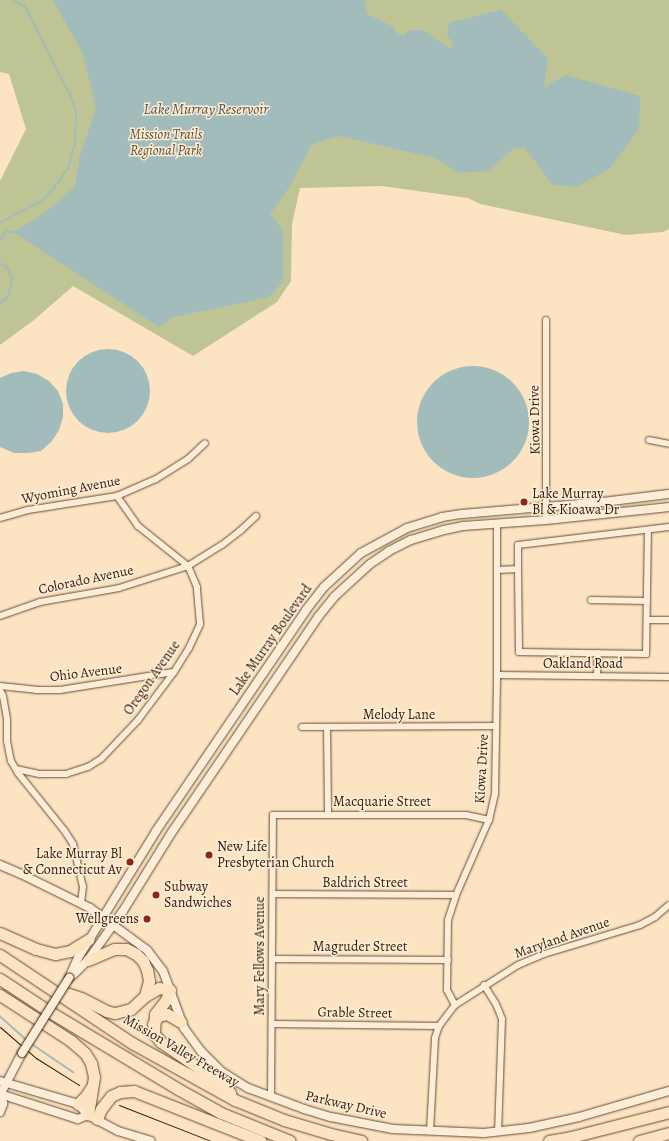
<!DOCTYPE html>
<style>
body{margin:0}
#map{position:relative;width:669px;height:1141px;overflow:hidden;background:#fce4c3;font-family:Alegreya,serif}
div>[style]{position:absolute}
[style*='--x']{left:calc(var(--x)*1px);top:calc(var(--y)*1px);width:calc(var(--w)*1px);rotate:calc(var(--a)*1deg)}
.green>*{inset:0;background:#bec494}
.water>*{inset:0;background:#a2bcbc}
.round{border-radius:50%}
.stream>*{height:1.5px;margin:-0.75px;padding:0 0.75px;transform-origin:0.75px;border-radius:0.75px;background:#a2bcbc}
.roads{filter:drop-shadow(0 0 1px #654c34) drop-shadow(0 0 1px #654c34)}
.street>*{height:6px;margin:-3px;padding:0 3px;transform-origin:3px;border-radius:3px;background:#fdedd8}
.secondary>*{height:8px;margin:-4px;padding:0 4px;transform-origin:4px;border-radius:4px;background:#fdedd8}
.highway>*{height:11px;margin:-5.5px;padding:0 5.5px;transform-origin:5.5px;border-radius:5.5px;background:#fce4c3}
.tram>*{height:1px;margin:-0.5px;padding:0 0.5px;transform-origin:0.5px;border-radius:0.5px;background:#331a05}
.bridges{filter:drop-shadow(0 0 1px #331a05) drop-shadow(0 0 1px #331a05)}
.secondary-bridge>*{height:8px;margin:-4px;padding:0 4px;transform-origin:4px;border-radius:4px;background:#fdedd8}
.dots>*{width:11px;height:11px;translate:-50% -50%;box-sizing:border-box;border:2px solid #fdedd8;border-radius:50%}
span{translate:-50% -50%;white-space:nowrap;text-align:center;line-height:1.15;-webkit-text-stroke:3px #fdedd8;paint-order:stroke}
.park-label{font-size:14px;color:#5d4d30;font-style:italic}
.street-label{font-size:14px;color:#331a05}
.poi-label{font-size:14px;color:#331a05}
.left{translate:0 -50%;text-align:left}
.right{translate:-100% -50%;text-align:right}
.water-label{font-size:15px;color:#5a5345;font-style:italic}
</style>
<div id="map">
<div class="green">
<div style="clip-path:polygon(0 0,669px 0,669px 229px,663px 232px,626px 235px,480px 204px,468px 198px,382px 186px,300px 188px,292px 224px,291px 281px,277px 302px,193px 356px,73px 286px,34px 320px,0 345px,0 181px,26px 129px,9px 74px,0 72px)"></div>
</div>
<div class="water">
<div style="clip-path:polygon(53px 0,367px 0,365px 3px,367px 14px,394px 27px,396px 33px,404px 35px,410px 30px,423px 30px,449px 48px,453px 47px,453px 43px,447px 36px,449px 23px,501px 10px,548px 58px,544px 88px,565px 75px,640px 96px,639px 129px,609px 169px,576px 187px,553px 185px,524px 147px,513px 149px,489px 171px,459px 173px,435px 158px,339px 136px,312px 144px,290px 186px,270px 214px,283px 230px,283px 281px,270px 297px,173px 317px,159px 327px,13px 232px,35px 219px,58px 202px,75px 186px,80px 156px,96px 109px,83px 54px)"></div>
<div class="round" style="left:66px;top:349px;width:84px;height:84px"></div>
<div class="round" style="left:417px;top:366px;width:112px;height:112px"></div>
<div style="clip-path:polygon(24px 371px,37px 374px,49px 381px,58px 391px,63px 404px,63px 417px,59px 430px,52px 441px,41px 451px,28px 453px,14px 453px,0 447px,0 378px,11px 373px)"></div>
</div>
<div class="stream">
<div style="--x:13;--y:0;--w:14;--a:30"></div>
<div style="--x:0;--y:223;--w:47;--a:-28.2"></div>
<div style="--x:41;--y:201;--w:15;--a:-42"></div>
<div style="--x:52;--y:191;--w:28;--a:-55"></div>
<div style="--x:68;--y:168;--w:25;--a:-74"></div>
<div style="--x:75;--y:144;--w:32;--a:-88"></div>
<div style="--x:76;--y:112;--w:18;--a:-109"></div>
<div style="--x:70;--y:95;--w:99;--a:-117.1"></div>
<div style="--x:0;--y:241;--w:12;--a:-59"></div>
<div style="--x:6;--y:231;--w:7;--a:8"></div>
<div style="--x:0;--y:264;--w:6;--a:9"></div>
<div style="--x:6;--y:265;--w:16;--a:63"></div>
<div style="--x:13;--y:279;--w:20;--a:105"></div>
<div style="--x:8;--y:298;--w:10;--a:143"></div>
<div style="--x:0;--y:1016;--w:36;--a:42"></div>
<div style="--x:32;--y:1044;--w:50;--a:34.3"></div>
</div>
<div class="roads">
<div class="street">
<div style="--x:546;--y:320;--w:200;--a:90"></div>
<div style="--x:649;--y:440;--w:20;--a:11"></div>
<div style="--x:0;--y:518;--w:29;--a:-16"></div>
<div style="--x:28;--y:510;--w:90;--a:-8.9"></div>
<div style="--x:117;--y:496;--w:43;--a:-23.6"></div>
<div style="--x:156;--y:479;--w:38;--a:-32"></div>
<div style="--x:188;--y:459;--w:23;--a:-43"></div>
<div style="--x:518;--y:569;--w:83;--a:89.3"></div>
<div style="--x:519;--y:652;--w:127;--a:0.9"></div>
<div style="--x:646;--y:654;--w:124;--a:-89.1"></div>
<div style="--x:497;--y:570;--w:21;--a:-3"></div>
<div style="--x:518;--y:569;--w:24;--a:-90"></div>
<div style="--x:518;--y:545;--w:152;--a:-6.8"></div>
<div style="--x:591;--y:600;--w:56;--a:1"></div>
<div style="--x:0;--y:616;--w:42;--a:-19.3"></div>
<div style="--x:40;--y:602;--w:80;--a:-10"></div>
<div style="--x:119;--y:588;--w:72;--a:-17.7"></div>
<div style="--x:188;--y:566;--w:40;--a:-32"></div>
<div style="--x:222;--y:545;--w:23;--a:-38"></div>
<div style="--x:240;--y:531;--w:22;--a:-43"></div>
<div style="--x:647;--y:620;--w:22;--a:0"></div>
<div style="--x:497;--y:675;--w:172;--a:0.7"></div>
<div style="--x:597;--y:676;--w:23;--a:-88"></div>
<div style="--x:0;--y:686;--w:36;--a:6"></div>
<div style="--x:36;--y:690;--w:24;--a:0"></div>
<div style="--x:60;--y:690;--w:115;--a:-9"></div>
<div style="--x:0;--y:690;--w:7;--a:63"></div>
<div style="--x:3;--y:696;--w:23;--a:80"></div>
<div style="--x:7;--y:719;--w:22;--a:90"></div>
<div style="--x:7;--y:741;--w:20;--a:79"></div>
<div style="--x:11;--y:761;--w:14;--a:60"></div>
<div style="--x:18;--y:773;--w:73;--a:51.1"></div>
<div style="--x:64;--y:830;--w:17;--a:57"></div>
<div style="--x:73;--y:844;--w:44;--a:76.9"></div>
<div style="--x:83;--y:887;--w:16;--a:97"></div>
<div style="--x:302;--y:727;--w:194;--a:-0.3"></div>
<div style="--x:327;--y:727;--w:87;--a:89.3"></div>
<div style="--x:16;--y:769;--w:25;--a:12"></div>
<div style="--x:40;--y:774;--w:26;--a:0"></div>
<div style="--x:66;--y:774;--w:23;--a:-18"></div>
<div style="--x:88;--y:767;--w:15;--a:-32"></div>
<div style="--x:101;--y:759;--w:54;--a:-46.5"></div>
<div style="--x:138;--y:720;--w:60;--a:-53.1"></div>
<div style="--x:174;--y:672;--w:28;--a:-58"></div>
<div style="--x:189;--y:648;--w:26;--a:-65"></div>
<div style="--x:200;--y:624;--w:37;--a:-95"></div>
<div style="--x:197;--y:587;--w:23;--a:-113"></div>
<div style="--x:188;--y:566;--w:64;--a:-141.3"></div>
<div style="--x:138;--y:526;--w:37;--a:-125"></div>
<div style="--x:273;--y:894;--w:183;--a:0.3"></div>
<div style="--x:272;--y:959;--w:176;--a:0.3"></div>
<div style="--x:484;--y:985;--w:22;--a:58"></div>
<div style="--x:496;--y:1004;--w:16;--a:68"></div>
<div style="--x:502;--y:1019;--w:112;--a:92"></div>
<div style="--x:455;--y:1005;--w:17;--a:-118"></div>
<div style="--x:447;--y:990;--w:70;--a:-89.2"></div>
<div style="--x:448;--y:920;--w:26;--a:-72"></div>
<div style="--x:456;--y:895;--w:82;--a:-66.3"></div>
<div style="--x:489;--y:820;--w:27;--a:-77"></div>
<div style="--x:495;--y:794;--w:119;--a:-89"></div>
<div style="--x:497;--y:675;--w:151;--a:-90"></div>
<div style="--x:272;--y:1024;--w:167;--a:0.7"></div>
<div style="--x:271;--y:1097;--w:282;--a:-89.6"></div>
<div style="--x:273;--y:815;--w:193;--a:0"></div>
<div style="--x:466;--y:815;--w:24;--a:12"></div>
<div style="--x:430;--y:1131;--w:93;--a:-86.9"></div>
<div style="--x:435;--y:1038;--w:13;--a:-72"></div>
<div style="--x:439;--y:1026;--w:26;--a:-53"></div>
<div style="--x:455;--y:1005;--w:75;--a:-32.4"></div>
<div style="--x:518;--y:965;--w:28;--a:-23"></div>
<div style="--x:544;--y:954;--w:100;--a:-16.8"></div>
<div style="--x:640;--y:925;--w:17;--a:-28"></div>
<div style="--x:655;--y:917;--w:18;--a:-41"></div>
</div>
<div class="secondary">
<div style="--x:0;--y:865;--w:23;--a:23"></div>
<div style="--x:21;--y:874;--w:77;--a:26.2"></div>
<div style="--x:90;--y:908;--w:71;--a:36.4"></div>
<div style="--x:147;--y:950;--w:26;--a:53"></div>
<div style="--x:163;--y:971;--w:61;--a:69.8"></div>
<div style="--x:184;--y:1028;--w:29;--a:54"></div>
<div style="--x:201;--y:1051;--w:30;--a:45"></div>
<div style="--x:222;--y:1072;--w:31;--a:32"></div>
<div style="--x:248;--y:1088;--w:60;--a:20.6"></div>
<div style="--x:304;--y:1109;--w:28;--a:17"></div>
<div style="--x:331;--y:1117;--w:63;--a:11"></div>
<div style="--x:393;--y:1129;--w:91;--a:2.5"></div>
<div style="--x:484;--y:1133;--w:45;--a:-6.3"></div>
<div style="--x:529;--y:1128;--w:51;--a:-12.4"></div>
<div style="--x:579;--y:1117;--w:94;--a:-16.1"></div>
<div style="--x:73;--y:975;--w:21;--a:-45"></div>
<div style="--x:88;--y:960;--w:60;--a:-54.5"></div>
<div style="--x:123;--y:911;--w:93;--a:-58.2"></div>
<div style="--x:172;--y:832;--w:260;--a:-55.8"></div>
<div style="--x:318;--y:617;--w:26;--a:-51"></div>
<div style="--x:334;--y:597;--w:49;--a:-42.5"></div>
<div style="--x:370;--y:564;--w:23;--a:-34"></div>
<div style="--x:389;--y:551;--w:25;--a:-27"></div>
<div style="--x:411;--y:540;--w:34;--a:-17"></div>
<div style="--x:444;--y:530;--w:19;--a:-12"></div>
<div style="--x:463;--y:526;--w:83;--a:-4.1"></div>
<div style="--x:546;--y:520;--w:124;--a:-6"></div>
<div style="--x:69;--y:978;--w:22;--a:-66"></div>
<div style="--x:78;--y:958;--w:149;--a:-58.4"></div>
<div style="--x:156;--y:831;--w:267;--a:-55.8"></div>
<div style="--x:306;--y:610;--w:29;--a:-52"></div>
<div style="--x:324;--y:587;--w:50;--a:-42.6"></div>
<div style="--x:361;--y:553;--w:52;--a:-28.5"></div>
<div style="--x:407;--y:528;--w:37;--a:-17"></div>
<div style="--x:442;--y:517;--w:20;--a:-9"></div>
<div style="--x:462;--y:514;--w:142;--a:-4.9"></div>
<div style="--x:603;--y:502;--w:66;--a:-6.9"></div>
<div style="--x:0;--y:1081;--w:81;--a:16.4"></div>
<div style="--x:78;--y:1104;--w:15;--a:48"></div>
<div style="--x:88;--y:1115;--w:34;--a:28"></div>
<div style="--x:118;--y:1131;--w:34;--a:17"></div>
<div style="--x:0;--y:1094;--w:82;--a:17.8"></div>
<div style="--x:78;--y:1119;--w:11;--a:-22"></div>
<div style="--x:0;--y:1095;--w:47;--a:-62.4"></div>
<div style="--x:0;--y:1112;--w:9;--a:-69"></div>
<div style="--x:3;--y:1104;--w:10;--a:-101"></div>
</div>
<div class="highway">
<div style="--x:0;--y:933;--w:39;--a:24"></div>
<div style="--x:36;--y:949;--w:20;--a:15"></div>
<div style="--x:55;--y:954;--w:15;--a:-11"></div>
<div style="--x:70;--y:951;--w:22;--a:-32"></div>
<div style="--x:0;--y:955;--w:159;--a:33.7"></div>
<div style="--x:132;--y:1043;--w:118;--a:29"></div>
<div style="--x:235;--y:1100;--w:53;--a:22.2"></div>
<div style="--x:284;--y:1120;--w:49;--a:16.6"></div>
<div style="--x:331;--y:1134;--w:31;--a:13"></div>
<div style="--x:0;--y:979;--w:60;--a:33.4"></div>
<div style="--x:50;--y:1012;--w:149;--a:31"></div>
<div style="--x:178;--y:1089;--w:49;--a:29.2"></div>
<div style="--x:221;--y:1113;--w:74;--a:22.1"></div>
<div style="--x:63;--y:992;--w:19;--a:18"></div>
<div style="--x:81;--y:998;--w:28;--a:27"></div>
<div style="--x:106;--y:1011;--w:9;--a:13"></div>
<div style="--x:115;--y:1013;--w:16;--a:-14"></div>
<div style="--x:131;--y:1009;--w:19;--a:-43"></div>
<div style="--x:145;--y:996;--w:16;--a:-75"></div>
<div style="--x:149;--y:981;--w:11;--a:-100"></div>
<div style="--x:147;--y:970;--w:10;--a:-114"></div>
<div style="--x:143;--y:961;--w:10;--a:-135"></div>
<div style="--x:136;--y:954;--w:11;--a:-153"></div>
<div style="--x:126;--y:949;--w:12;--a:180"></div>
<div style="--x:114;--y:949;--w:28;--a:157"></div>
<div style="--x:0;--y:995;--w:85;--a:32.9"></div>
<div style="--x:71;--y:1041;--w:18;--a:41"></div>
<div style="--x:85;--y:1053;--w:12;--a:59"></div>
<div style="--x:91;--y:1063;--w:14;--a:78"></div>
<div style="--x:94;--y:1077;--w:38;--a:99"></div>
<div style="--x:145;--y:996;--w:16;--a:-30"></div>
<div style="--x:159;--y:988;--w:11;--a:10"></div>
<div style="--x:170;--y:990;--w:11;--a:112"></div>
<div style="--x:166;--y:1000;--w:18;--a:128"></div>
<div style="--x:155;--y:1014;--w:20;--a:93"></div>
<div style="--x:154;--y:1034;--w:11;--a:49"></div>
<div style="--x:161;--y:1042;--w:78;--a:34.5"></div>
<div style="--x:225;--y:1086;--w:9;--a:54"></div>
<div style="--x:153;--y:1024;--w:9;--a:-58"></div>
<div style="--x:158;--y:1016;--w:9;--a:-13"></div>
<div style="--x:167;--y:1014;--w:16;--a:30"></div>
<div style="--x:78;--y:1104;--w:11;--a:-45"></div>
<div style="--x:86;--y:1096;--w:9;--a:-58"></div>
<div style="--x:97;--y:1119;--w:11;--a:-68"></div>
<div style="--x:101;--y:1109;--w:16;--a:-52"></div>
<div style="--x:111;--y:1096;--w:10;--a:-24"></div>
<div style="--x:120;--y:1092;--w:14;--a:-4"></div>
<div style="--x:134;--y:1091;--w:136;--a:21.5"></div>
<div style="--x:549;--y:1141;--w:22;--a:-10"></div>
<div style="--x:571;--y:1137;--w:101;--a:-14.3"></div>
<div style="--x:639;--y:1141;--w:31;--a:-15"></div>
</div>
</div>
<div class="tram">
<div style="--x:0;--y:1027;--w:48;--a:40.7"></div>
<div style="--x:36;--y:1058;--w:51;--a:32.1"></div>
<div style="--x:119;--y:1105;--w:99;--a:21.4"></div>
</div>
<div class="bridges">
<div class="secondary-bridge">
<div style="--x:22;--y:1053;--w:89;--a:-57.9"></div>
</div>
</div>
<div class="dots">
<div style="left:524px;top:502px;background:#8f2418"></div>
<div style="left:209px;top:855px;background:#8f2418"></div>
<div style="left:130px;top:862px;background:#8f2418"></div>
<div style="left:156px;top:895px;background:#8f2418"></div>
<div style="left:147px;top:919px;background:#8f2418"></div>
</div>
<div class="park-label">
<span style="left:166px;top:143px">Mission Trails<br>Regional Park</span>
</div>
<div class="street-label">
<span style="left:535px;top:420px;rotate:-91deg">Kiowa Drive</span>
<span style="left:71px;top:490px;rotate:-11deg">Wyoming Avenue</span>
<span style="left:86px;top:580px;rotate:-12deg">Colorado Avenue</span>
<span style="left:271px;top:640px;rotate:-55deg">Lake Murray Boulevard</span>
<span style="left:583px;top:664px">Oakland Road</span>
<span style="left:86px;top:673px;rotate:-7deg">Ohio Avenue</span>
<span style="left:152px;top:678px;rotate:-55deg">Oregon Avenue</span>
<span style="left:399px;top:715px">Melody Lane</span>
<span style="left:482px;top:769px;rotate:-87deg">Kiowa Drive</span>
<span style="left:382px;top:802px">Macquarie Street</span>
<span style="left:365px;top:883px">Baldrich Street</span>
<span style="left:562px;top:938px;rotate:-19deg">Maryland Avenue</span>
<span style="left:360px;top:947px">Magruder Street</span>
<span style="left:260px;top:956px;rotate:-90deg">Mary Fellows Avenue</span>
<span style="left:355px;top:1013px;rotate:1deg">Grable Street</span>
<span style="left:181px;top:1051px;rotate:30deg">Mission Valley Freeway</span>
<span style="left:346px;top:1105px;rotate:13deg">Parkway Drive</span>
</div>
<div class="poi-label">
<span class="left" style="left:532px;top:502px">Lake Murray<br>Bl &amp; Kioawa Dr</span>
<span class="left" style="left:217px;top:855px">New Life<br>Presbyterian Church</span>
<span class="right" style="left:122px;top:862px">Lake Murray Bl<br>&amp; Connecticut Av</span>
<span class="left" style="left:164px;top:895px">Subway<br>Sandwiches</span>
<span class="right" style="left:139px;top:919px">Wellgreens</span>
</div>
<div class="water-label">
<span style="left:206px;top:110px">Lake Murray Reservoir</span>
</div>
</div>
